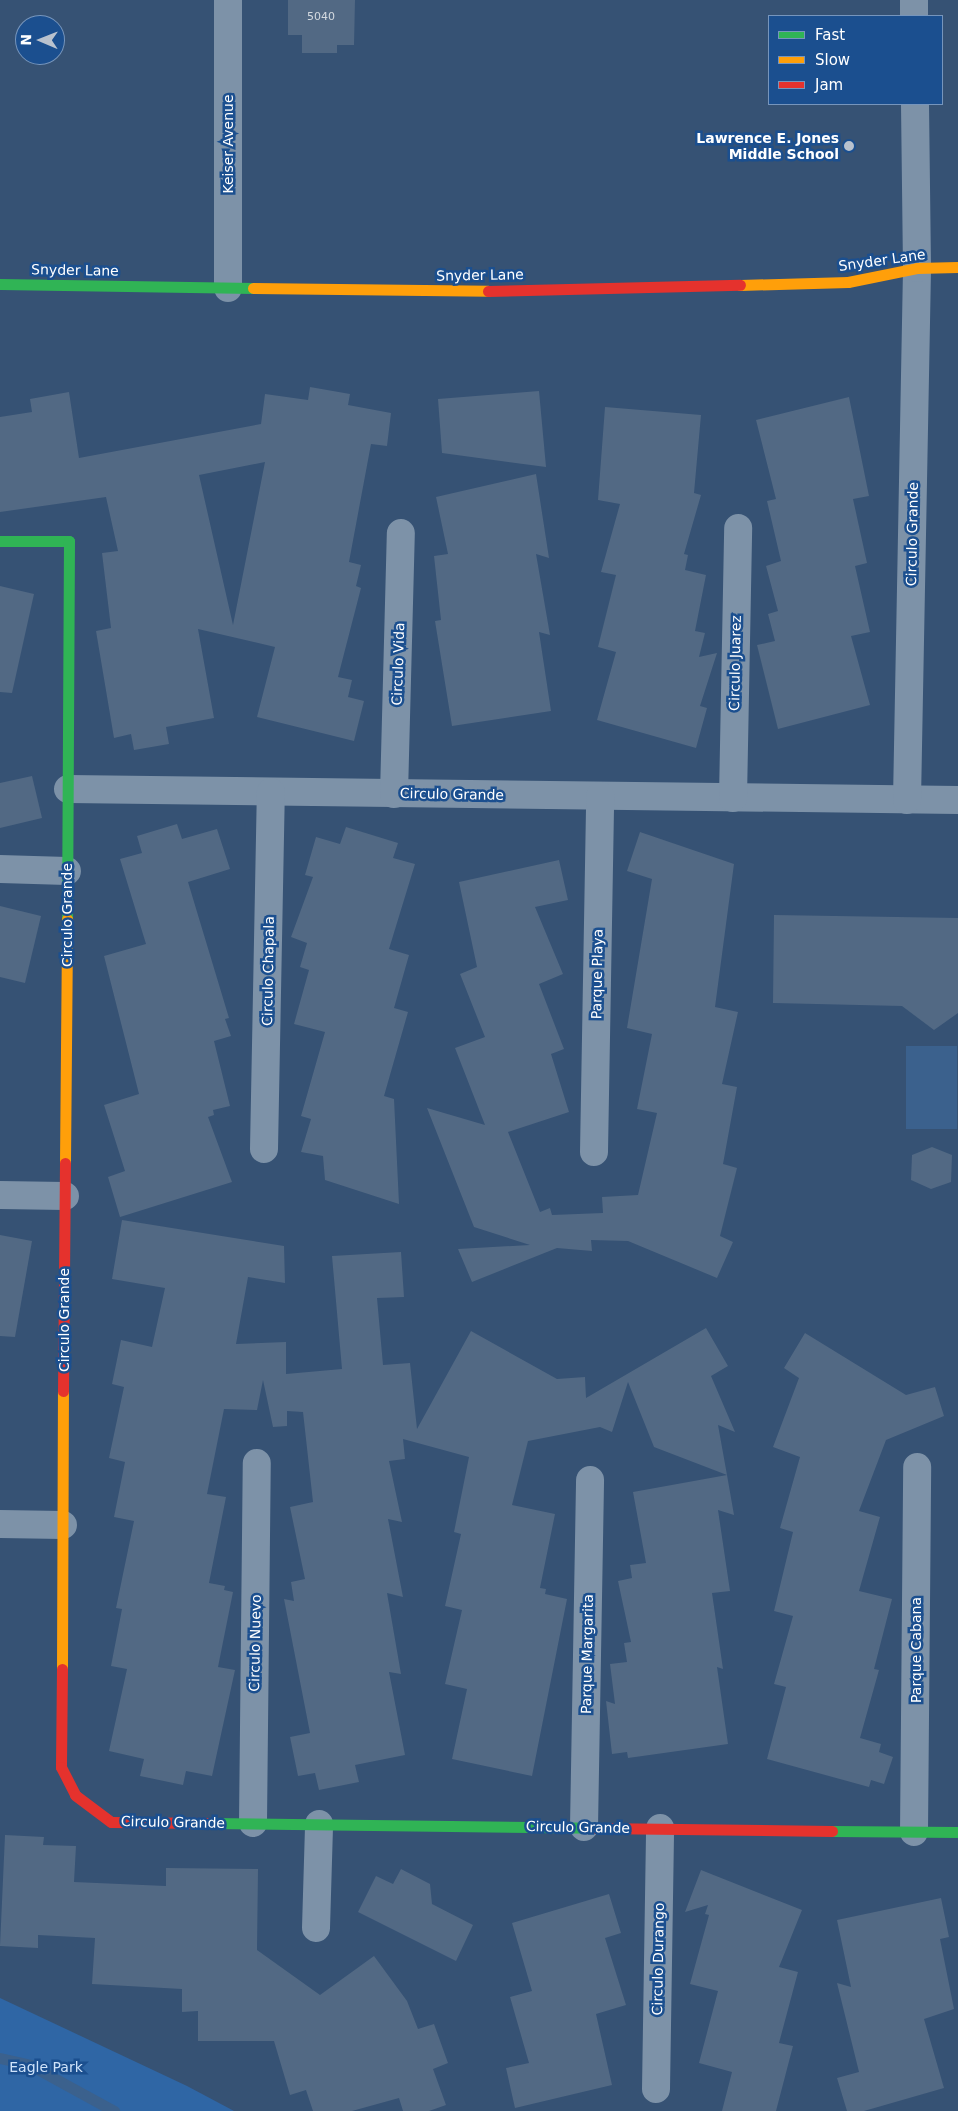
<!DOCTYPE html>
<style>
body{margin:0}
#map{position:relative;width:958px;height:2111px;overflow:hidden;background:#365274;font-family:"DejaVu Sans",sans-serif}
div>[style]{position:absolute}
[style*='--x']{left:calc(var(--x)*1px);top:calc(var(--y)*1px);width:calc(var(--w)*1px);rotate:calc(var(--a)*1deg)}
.green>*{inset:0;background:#2f66a5}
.water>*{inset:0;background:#3b618d;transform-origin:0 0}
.stream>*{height:11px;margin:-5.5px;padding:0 5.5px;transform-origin:5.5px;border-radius:5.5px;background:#3b618d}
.building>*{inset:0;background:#526984}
.street>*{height:28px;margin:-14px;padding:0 14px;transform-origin:14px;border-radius:14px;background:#7d92a8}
.fast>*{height:11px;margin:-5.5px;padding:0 5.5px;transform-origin:5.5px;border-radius:5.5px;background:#30b455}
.slow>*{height:11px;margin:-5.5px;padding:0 5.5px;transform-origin:5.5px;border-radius:5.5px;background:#ff9f0a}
.jam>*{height:11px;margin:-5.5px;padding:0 5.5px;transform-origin:5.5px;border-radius:5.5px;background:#e5322d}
.dots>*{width:14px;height:14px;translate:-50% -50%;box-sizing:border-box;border:2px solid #1b4f8f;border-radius:50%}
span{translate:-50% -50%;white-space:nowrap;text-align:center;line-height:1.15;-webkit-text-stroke:5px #1b4f8f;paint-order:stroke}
.number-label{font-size:11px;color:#d4dae0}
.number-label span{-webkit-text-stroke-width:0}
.poi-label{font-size:14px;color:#fff;font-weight:700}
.right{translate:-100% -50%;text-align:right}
.street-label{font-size:14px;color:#fff}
.park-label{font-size:14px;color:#cfe3fa}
.legend{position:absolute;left:768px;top:15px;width:175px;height:90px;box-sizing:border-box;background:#1b4f8f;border:1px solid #7695bc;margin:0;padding:6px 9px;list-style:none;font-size:15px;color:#fff}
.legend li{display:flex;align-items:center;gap:10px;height:25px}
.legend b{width:25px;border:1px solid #7695bc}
.north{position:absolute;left:15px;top:15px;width:50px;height:50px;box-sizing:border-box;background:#1b4f8f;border:1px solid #7695bc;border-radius:50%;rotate:271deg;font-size:14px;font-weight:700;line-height:20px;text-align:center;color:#fff}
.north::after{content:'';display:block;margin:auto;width:18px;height:22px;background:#b9c2ce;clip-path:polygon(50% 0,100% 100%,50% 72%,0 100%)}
</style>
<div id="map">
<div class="green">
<div style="clip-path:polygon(0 1998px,187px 2086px,234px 2111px,0 2111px)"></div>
</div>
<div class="water">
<div style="left:906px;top:1046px;width:51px;height:83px"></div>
</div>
<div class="stream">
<div style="--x:0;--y:2058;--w:31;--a:13"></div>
<div style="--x:30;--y:2065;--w:96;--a:28.7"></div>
</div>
<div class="building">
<div style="clip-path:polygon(288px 0,355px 0,354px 45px,337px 45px,337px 53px,302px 53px,302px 35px,288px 35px)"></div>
<div style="clip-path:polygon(evenodd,310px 387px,350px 394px,348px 405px,391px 413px,387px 446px,371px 444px,349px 562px,361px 565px,356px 586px,361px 588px,338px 677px,352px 680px,348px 697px,364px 701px,354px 741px,257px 717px,275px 647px,198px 629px,214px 718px,166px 727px,169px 744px,134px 750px,131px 734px,114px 738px,96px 631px,111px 628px,102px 553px,118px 551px,106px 497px,0 512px,0 417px,32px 412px,30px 399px,69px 392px,79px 458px,261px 424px,265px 394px,308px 400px,310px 387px,265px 462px,233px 625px,199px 475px,265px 462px)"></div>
<div style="clip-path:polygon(539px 391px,546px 467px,442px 453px,438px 399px)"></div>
<div style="clip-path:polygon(849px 397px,869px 496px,853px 499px,867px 563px,855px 566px,870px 632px,851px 636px,870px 705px,778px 729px,757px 645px,775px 641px,768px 614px,778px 611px,766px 566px,781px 561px,767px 501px,776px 499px,756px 420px)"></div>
<div style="clip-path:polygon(605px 407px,701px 415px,694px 493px,701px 495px,684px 554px,688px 555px,685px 570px,706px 575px,695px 631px,705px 633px,699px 657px,717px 653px,700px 706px,707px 708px,696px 748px,597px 720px,616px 652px,598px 647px,616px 575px,601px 572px,620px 504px,598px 500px)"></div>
<div style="clip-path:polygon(536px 474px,549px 558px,536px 554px,550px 635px,539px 632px,551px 711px,452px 726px,435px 621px,441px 620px,434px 556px,448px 554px,436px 497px)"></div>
<div style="clip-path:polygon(0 586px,34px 594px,12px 693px,0 692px)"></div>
<div style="clip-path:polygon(32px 776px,42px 818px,0 828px,0 783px)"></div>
<div style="clip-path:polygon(177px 824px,182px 839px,217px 829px,230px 869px,188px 882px,229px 1018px,225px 1019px,231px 1036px,214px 1041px,230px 1106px,213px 1110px,214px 1115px,208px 1117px,232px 1182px,120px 1217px,108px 1177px,125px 1171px,104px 1105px,139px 1094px,104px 956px,146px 944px,120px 859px,142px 853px,137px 836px)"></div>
<div style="clip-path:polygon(346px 827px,398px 843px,393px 858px,415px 864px,389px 949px,409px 955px,394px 1008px,408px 1012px,384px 1096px,394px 1099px,399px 1204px,325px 1180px,323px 1156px,301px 1152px,311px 1119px,301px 1116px,325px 1032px,294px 1024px,309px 970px,300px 967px,307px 943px,291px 937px,313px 877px,305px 875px,316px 837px,340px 844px)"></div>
<div style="clip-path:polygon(640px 832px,734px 864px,715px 1007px,738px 1012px,722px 1084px,737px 1087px,723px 1164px,737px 1168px,720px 1236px,733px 1242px,717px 1278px,628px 1241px,591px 1240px,592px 1251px,557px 1248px,472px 1282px,458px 1249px,530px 1245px,474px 1227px,427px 1108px,485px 1125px,455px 1048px,485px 1037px,460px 974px,477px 967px,459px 882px,559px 860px,568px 900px,535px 907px,563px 974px,539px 984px,564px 1049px,551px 1054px,569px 1112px,508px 1132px,540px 1212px,550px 1208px,552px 1215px,603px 1213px,602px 1197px,638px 1195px,657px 1113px,637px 1109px,652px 1034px,627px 1028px,652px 879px,627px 871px)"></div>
<div style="clip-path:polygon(0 906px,41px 916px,25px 983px,0 977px)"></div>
<div style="clip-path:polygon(774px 915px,958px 918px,958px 1013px,934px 1030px,902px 1006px,773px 1003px)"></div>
<div style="clip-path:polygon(932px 1147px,952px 1155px,951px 1182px,931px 1189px,911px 1180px,912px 1155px)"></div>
<div style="clip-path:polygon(122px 1220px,284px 1246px,285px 1283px,248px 1277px,236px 1344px,286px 1342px,286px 1374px,342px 1369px,332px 1256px,401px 1252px,404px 1297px,377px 1298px,383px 1365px,410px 1363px,417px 1429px,471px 1331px,557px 1379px,585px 1377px,586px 1398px,706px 1328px,728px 1366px,711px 1376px,735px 1432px,718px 1425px,727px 1475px,654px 1447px,628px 1382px,612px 1432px,600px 1427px,528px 1441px,512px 1505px,555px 1514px,540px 1588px,546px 1589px,545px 1594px,567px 1599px,532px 1776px,452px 1759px,467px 1689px,445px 1684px,462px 1610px,445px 1606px,461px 1534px,454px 1532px,469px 1457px,403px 1439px,405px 1459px,389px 1461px,402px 1522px,388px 1519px,403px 1597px,387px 1593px,401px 1674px,389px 1672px,405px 1755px,355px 1765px,359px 1782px,319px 1790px,315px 1773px,298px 1776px,290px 1737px,310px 1733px,284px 1599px,294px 1601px,291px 1582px,305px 1579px,290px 1507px,313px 1502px,303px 1412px,287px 1411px,287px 1426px,273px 1427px,263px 1380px,257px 1410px,224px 1409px,207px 1494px,226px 1497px,209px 1583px,225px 1586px,224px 1590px,233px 1592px,218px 1667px,235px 1670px,212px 1776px,186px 1771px,183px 1785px,140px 1776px,144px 1759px,109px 1751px,127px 1669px,111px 1666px,122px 1609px,116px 1608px,134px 1521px,114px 1517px,125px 1462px,109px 1458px,124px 1387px,112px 1384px,121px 1340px,152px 1347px,165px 1288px,112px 1279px)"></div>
<div style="clip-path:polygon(0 1235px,32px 1241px,15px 1337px,0 1336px)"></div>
<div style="clip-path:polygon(805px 1333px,906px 1395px,935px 1387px,944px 1416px,886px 1440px,859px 1511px,880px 1517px,859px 1591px,892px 1599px,874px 1669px,879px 1670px,860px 1738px,881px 1744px,879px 1752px,893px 1757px,884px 1784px,871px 1780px,869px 1787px,767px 1759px,786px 1687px,774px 1684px,793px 1616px,774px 1611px,793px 1532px,780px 1528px,800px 1457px,773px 1447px,799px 1378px,784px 1368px)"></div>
<div style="clip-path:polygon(727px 1475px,734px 1515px,718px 1510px,730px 1591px,712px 1593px,723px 1669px,717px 1667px,728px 1744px,628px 1758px,627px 1752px,612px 1754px,606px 1701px,615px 1704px,610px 1664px,627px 1662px,624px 1643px,631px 1642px,618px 1581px,632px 1578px,630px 1565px,646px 1563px,633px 1492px)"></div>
<div style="clip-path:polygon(5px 1835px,44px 1837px,43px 1845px,76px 1846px,74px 1882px,166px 1886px,166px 1868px,258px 1869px,257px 1950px,320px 1995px,374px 1956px,407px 2001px,418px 2029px,434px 2024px,448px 2063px,433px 2069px,446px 2105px,429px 2111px,403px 2111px,399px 2098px,352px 2111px,313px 2111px,306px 2090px,290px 2095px,274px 2041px,198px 2041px,198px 2011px,182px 2012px,182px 1989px,92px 1984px,95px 1938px,38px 1935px,38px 1948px,0 1946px)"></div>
<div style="clip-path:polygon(401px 1869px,430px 1884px,432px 1904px,473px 1925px,456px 1961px,358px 1912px,376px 1876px,393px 1884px)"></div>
<div style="clip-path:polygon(701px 1870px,802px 1910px,779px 1967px,798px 1972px,779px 2043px,793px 2046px,776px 2111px,722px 2111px,732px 2072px,699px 2063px,718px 1991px,690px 1984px,709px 1915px,705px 1914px,708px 1905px,685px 1912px)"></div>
<div style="clip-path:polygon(609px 1894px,621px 1933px,605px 1938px,626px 2005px,596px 2014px,612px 2085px,515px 2108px,506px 2068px,529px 2063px,510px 1997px,532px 1991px,512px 1923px)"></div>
<div style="clip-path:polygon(941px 1898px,949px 1937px,940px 1939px,954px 2009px,924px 2019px,944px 2088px,864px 2111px,847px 2111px,837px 2078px,859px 2072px,837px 1983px,851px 1987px,837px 1920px)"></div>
</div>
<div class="street">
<div style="--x:914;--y:0;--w:16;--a:90"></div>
<div style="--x:228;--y:288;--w:288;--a:-90"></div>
<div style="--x:68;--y:789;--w:890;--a:0.71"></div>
<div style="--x:394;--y:794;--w:261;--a:-88.5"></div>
<div style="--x:733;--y:798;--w:270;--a:-88.9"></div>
<div style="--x:907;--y:800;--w:532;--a:-88.92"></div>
<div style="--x:917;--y:268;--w:164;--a:-90.7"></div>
<div style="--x:0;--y:869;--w:67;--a:1.7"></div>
<div style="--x:264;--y:1149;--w:357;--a:-88.9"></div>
<div style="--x:594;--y:1152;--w:356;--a:-89"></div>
<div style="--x:0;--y:1195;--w:65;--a:0.9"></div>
<div style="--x:0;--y:1524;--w:63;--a:0.9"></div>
<div style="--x:253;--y:1823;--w:360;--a:-89.4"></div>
<div style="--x:584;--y:1827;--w:347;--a:-89"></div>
<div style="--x:914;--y:1832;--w:365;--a:-89.5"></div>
<div style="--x:316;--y:1928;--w:104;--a:-88.3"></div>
<div style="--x:656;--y:2089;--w:261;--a:-89.1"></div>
</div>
<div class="fast">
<div style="--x:0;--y:284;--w:253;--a:0.9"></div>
<div style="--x:0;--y:541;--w:69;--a:0"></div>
<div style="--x:69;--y:541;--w:378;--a:90.3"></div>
<div style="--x:210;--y:1823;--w:385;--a:0.7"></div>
<div style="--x:832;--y:1831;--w:126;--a:0.5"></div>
</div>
<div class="slow">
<div style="--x:740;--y:285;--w:108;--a:-1.6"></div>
<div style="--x:848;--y:282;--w:70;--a:-11.5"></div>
<div style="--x:917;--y:268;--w:41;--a:-1.4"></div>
<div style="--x:253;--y:288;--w:235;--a:0.7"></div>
<div style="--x:65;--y:1163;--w:244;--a:-89.5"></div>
<div style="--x:62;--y:1669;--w:278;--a:-89.8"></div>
</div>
<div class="jam">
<div style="--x:488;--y:291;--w:252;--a:-1.4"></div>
<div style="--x:63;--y:1391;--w:228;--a:-89.5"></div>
<div style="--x:62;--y:1669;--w:98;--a:90.6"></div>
<div style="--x:61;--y:1767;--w:31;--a:63"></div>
<div style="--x:75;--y:1795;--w:45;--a:36.9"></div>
<div style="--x:111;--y:1822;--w:99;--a:0.6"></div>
<div style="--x:595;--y:1828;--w:237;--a:0.7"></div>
</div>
<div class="dots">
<div style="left:849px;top:146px;background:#b9c2ce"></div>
</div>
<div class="number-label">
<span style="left:321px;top:17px">5040</span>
</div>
<div class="poi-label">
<span class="right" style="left:839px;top:146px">Lawrence E. Jones<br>Middle School</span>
</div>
<div class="street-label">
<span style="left:228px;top:144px;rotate:-90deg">Keiser Avenue</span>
<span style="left:882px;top:260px;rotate:-8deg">Snyder Lane</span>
<span style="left:75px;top:270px;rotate:1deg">Snyder Lane</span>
<span style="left:480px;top:275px;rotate:-1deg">Snyder Lane</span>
<span style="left:912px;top:534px;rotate:-89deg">Circulo Grande</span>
<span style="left:735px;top:663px;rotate:-89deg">Circulo Juarez</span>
<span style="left:398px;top:664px;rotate:-88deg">Circulo Vida</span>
<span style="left:452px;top:794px;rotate:1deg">Circulo Grande</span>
<span style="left:67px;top:915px;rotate:-90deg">Circulo Grande</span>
<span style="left:268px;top:971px;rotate:-89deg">Circulo Chapala</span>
<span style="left:597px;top:974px;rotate:-89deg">Parque Playa</span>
<span style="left:64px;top:1320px;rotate:-90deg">Circulo Grande</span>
<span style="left:255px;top:1643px;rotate:-89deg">Circulo Nuevo</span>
<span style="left:916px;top:1650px;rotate:-90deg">Parque Cabana</span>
<span style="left:587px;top:1654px;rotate:-89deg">Parque Margarita</span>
<span style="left:173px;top:1822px;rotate:1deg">Circulo Grande</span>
<span style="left:578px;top:1827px;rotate:1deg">Circulo Grande</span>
<span style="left:658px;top:1959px;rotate:-89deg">Circulo Durango</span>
</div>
<div class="park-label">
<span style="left:46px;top:2067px">Eagle Park</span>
</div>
<ul class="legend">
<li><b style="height:6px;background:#30b455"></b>Fast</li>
<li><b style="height:6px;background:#ff9f0a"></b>Slow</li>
<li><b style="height:6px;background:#e5322d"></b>Jam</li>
</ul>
<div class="north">N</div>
</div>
